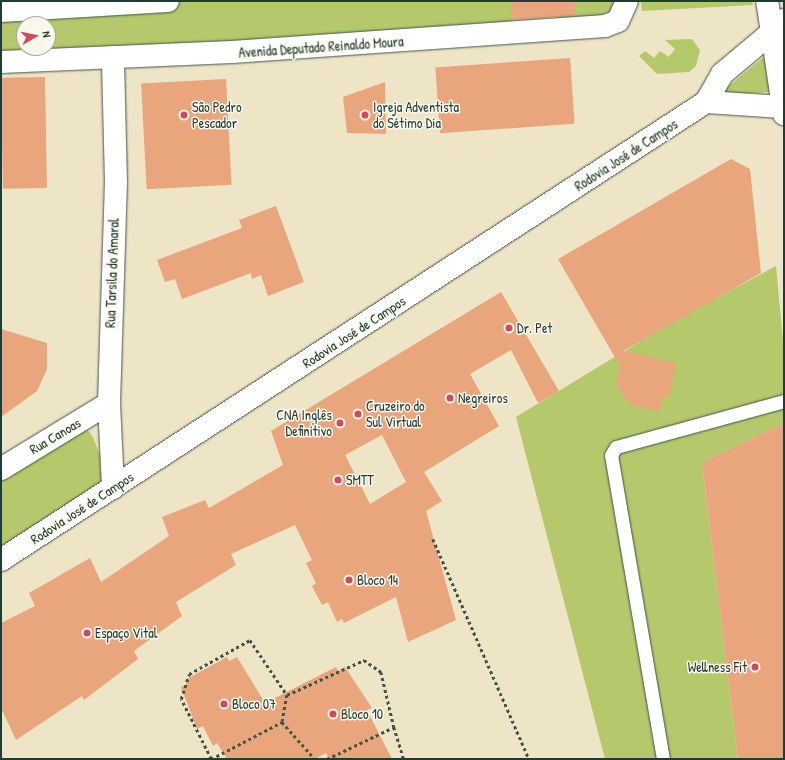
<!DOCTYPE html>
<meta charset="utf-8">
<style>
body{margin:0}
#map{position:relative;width:785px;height:760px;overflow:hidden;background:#eee4c6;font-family:"Patrick Hand",sans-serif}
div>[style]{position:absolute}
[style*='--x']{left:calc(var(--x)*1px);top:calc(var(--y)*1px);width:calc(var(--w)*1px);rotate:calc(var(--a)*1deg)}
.green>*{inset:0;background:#b5c86c}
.building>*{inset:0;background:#e9a57c;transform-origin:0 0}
.path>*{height:2.5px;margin-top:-1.25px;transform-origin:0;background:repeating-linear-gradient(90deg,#3e564a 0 3px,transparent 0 6px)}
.roads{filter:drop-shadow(0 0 1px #3e564a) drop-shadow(0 0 1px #3e564a)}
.lane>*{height:13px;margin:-6.5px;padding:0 6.5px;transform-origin:6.5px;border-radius:6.5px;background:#fff}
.street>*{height:22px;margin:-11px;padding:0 11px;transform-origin:11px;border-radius:11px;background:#fff}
.secondary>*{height:22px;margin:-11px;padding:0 11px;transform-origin:11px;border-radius:11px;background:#fff}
.primary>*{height:22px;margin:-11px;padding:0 11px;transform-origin:11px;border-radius:11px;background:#fff}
.dots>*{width:11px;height:11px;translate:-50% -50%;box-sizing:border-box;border:2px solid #fbf7ec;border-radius:50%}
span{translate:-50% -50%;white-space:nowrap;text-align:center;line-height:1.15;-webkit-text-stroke:3px #fbf7ec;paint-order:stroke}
.street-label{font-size:14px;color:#1f3d34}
.poi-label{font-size:14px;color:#1f3d34}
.left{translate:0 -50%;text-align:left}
.right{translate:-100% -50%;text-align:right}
.frame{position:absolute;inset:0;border:2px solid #1f3d34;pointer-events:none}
.north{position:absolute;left:16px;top:16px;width:40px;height:40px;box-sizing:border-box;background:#fbf7ec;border:1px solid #a3ada2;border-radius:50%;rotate:81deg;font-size:11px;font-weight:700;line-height:16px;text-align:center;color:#1f3d34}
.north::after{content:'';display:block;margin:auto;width:14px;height:18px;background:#d1495b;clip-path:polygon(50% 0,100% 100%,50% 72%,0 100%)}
</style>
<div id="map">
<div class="green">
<div style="clip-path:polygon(evenodd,168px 1px,627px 1px,624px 13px,558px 30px,557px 17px,512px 20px,513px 35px,1px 62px,1px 11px,168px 1px,24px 24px,48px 24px,48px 48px,24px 48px,24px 24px)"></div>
<div style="clip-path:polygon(641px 1px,752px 1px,753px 5px,642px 11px)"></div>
<div style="clip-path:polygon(692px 39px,700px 50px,696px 66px,689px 72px,657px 74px,639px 56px,645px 51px,654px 58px,660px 51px,669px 57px,675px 49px,665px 40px)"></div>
<div style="clip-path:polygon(765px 56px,771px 92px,718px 95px)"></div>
<div style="clip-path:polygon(776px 266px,784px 351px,784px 423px,702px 463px,738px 759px,605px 759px,516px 417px,677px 319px)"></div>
<div style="clip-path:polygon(86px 428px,93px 437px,113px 488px,1px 560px,1px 474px)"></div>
</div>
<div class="building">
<div style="clip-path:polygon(511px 1px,575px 1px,576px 15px,512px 20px)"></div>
<div style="left:570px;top:58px;width:66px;height:135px;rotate:86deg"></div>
<div style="left:45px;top:77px;width:111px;height:44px;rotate:89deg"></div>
<div style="left:226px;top:79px;width:106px;height:85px;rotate:87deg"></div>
<div style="clip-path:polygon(385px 82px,386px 134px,347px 133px,343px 97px)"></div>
<div style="clip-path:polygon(731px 159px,750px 169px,761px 273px,623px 351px,676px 363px,669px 397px,664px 396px,660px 411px,630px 404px,616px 384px,620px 366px,558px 259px)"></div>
<div style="clip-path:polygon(276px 206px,304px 282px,268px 296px,261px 275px,252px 279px,251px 273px,182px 299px,175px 279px,165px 282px,157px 260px,242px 228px,239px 220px)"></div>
<div style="clip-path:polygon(evenodd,501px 292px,559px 391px,538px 403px,511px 350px,470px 374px,499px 426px,424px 472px,442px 501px,426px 511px,456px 620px,408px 642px,396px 597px,344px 623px,342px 619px,337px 622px,328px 602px,322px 605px,312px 586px,316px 583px,306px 563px,312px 560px,295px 525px,231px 554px,236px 565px,176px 602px,182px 616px,134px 651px,138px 659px,84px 700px,82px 696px,16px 740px,1px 708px,1px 623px,35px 606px,29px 593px,90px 558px,101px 582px,169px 536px,162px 517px,205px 500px,209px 508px,283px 465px,271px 431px,501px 292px,382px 435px,406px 482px,370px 504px,345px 455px,382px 435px)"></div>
<div style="clip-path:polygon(1px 329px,47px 343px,47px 369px,37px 391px,1px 417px)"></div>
<div style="clip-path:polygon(784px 423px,784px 759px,738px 759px,702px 463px)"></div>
<div style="clip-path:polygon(227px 657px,229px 661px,237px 657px,265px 703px,336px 667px,338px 671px,345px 667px,372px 708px,367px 710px,392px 759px,329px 759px,326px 753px,315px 759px,227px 759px,217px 743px,213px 746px,203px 726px,197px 729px,181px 687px,187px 684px,185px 680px)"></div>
</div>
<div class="path">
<div style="--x:433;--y:539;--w:240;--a:66.4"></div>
<div style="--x:287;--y:695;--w:85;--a:-24.4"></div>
<div style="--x:364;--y:660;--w:21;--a:35"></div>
<div style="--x:381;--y:672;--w:57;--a:76.7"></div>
<div style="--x:66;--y:759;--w:4;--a:0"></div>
<div style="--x:211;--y:759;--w:67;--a:-116.6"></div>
<div style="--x:181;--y:699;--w:26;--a:-72"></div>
<div style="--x:189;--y:674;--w:70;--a:-29.1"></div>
<div style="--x:250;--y:640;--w:66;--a:56.1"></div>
<div style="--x:287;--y:695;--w:27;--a:100"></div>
<div style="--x:282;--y:722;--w:50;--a:48.3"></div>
<div style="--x:211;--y:759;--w:80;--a:-27.5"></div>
<div style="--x:327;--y:759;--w:74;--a:-25.5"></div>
<div style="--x:394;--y:727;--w:34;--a:73"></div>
</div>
<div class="roads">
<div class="lane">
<div style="--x:663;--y:759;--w:308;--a:-99.7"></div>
<div style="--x:611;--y:455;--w:9;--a:-58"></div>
<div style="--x:616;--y:447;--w:174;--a:-15.3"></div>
</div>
<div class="street">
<div style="--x:1;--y:11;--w:167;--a:-3.4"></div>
<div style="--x:1;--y:62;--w:231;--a:-2.5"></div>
<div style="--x:232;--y:52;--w:374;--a:-4"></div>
<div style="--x:605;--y:26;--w:14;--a:-21"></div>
<div style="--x:618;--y:21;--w:22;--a:-66"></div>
<div style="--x:1;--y:469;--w:127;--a:-31.4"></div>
<div style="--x:113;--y:488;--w:85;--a:-92.7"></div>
<div style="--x:109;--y:403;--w:219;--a:-88.2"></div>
<div style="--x:116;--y:184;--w:127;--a:-91.4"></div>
</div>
<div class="secondary">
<div style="--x:706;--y:102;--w:77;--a:3.7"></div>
<div style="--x:1;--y:560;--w:841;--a:-33.01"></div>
<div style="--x:706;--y:102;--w:32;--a:-60"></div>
<div style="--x:722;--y:74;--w:65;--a:-40"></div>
<div style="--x:772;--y:32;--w:31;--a:-99"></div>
</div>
<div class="primary">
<div style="--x:784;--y:20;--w:17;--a:135"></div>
<div style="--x:772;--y:32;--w:83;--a:81.7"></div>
</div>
</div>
<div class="dots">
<div style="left:184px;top:115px;background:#d1495b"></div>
<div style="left:365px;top:115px;background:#d1495b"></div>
<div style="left:509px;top:328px;background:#d1495b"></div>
<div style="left:450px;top:398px;background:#d1495b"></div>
<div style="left:358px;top:414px;background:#d1495b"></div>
<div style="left:340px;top:423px;background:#d1495b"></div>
<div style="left:338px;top:480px;background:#d1495b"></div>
<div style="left:349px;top:580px;background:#d1495b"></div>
<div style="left:87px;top:633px;background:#d1495b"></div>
<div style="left:755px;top:667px;background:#d1495b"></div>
<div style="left:224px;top:704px;background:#d1495b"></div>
<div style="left:333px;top:714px;background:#d1495b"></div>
</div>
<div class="street-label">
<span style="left:321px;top:47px;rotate:-4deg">Avenida Deputado Reinaldo Moura</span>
<span style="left:626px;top:155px;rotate:-33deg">Rodovia José de Campos</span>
<span style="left:112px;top:273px;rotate:-88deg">Rua Tarsila do Amaral</span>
<span style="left:354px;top:332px;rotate:-33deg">Rodovia José de Campos</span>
<span style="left:55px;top:436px;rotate:-31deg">Rua Canoas</span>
<span style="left:82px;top:508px;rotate:-33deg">Rodovia José de Campos</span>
</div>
<div class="poi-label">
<span class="left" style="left:192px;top:115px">São Pedro<br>Pescador</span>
<span class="left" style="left:373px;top:115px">Igreja Adventista<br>do Sétimo Dia</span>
<span class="left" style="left:517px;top:328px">Dr. Pet</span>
<span class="left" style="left:458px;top:398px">Negreiros</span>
<span class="left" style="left:366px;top:414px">Cruzeiro do<br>Sul Virtual</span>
<span class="right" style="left:332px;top:423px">CNA Inglês<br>Definitivo</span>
<span class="left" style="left:346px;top:480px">SMTT</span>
<span class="left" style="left:357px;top:580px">Bloco 14</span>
<span class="left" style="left:95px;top:633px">Espaço Vital</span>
<span class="right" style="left:747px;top:667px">Wellness Fit</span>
<span class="left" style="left:232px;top:704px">Bloco 07</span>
<span class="left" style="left:341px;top:714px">Bloco 10</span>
</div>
<div class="frame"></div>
<div class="north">N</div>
</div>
